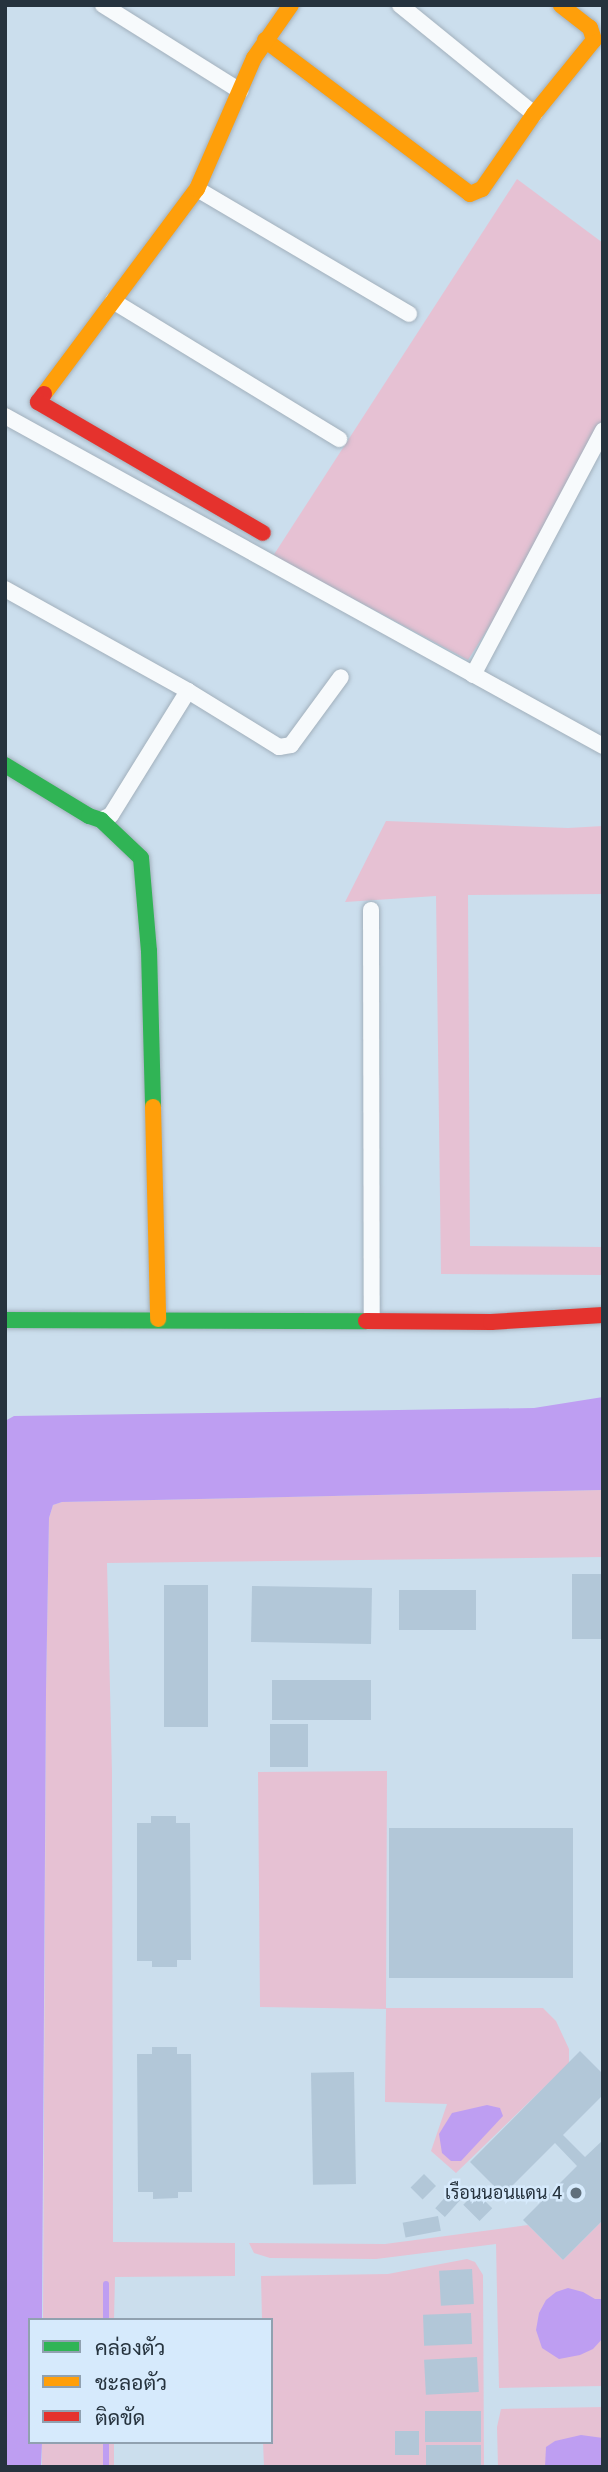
<!DOCTYPE html>
<meta charset="utf-8">
<style>
body{margin:0}
#map{position:relative;width:608px;height:2472px;overflow:hidden;background:#cbdeed;font-family:Roboto,Sarabun,sans-serif}
div>[style]{position:absolute}
[style*='--x']{left:calc(var(--x)*1px);top:calc(var(--y)*1px);width:calc(var(--w)*1px);rotate:calc(var(--a)*1deg)}
.green>*{inset:0;background:#e6c1d3;transform-origin:0 0}
.water>*{inset:0;background:#be9ef2}
.stream>*{height:6px;margin:-3px;padding:0 3px;transform-origin:3px;border-radius:3px;background:#be9ef2}
.building>*{inset:0;background:#b2c7d8;transform-origin:0 0}
.roads{filter:drop-shadow(0 0 2px #a2b0bc) drop-shadow(0 0 2px #a2b0bc)}
.street>*{height:16px;margin:-8px;padding:0 8px;transform-origin:8px;border-radius:8px;background:#f7fafc}
.fast>*{height:16px;margin:-8px;padding:0 8px;transform-origin:8px;border-radius:8px;background:#30b455}
.slow>*{height:16px;margin:-8px;padding:0 8px;transform-origin:8px;border-radius:8px;background:#ff9f0a}
.jam>*{height:16px;margin:-8px;padding:0 8px;transform-origin:8px;border-radius:8px;background:#e5322d}
.dots>*{width:19px;height:19px;translate:-50% -50%;box-sizing:border-box;border:4px solid #d6eafc;border-radius:50%}
span{translate:-50% -50%;white-space:nowrap;text-align:center;line-height:1.15;-webkit-text-stroke:5px #d6eafc;paint-order:stroke}
.poi-label{font-size:18px;color:#26333e}
.right{translate:-100% -50%;text-align:right}
.frame{position:absolute;inset:0;border:7px solid #26333e;pointer-events:none}
.legend{position:absolute;left:28px;top:2318px;width:245px;height:126px;box-sizing:border-box;background:#d6eafc;border:2px solid #90a1b0;margin:0;padding:9px 12px;list-style:none;font-size:21px;color:#26333e}
.legend li{display:flex;align-items:center;gap:14px;height:35px}
.legend b{width:35px;border:2px solid #90a1b0}
</style>
<div id="map">
<div class="green">
<div style="clip-path:polygon(517px 179px,603px 243px,603px 448px,468px 660px,273px 556px)"></div>
<div style="clip-path:polygon(386px 821px,568px 828px,603px 826px,603px 894px,468px 895px,470px 1246px,603px 1247px,603px 1275px,441px 1274px,436px 896px,345px 902px)"></div>
<div style="clip-path:polygon(603px 1490px,603px 1557px,107px 1563px,112px 1773px,113px 2242px,235px 2243px,235px 2276px,115px 2277px,114px 2320px,43px 2320px,46px 1692px,49px 1518px,53px 1505px,62px 1502px)"></div>
<div style="clip-path:polygon(387px 1771px,386px 2008px,543px 2008px,556px 2021px,569px 2049px,569px 2063px,456px 2173px,431px 2151px,447px 2104px,385px 2102px,386px 2009px,260px 2007px,258px 1772px)"></div>
<div style="clip-path:polygon(603px 2220px,603px 2386px,499px 2388px,496px 2244px,376px 2259px,270px 2258px,254px 2253px,249px 2243px,385px 2244px,528px 2225px,563px 2260px)"></div>
<div style="clip-path:polygon(467px 2259px,475px 2262px,483px 2275px,484px 2467px,264px 2467px,263px 2442px,271px 2442px,271px 2320px,262px 2320px,261px 2276px,388px 2274px)"></div>
<div style="clip-path:polygon(603px 2407px,603px 2467px,498px 2467px,497px 2427px,501px 2409px)"></div>
<div style="left:42px;top:2442px;width:72px;height:25px"></div>
</div>
<div class="water">
<div style="clip-path:polygon(603px 1397px,601px 1490px,62px 1502px,53px 1505px,49px 1518px,46px 1692px,42px 2320px,30px 2320px,30px 2442px,42px 2442px,41px 2467px,5px 2467px,5px 1421px,14px 1416px,534px 1408px)"></div>
<div style="clip-path:polygon(487px 2105px,500px 2108px,503px 2116px,461px 2161px,451px 2161px,442px 2153px,439px 2134px,452px 2113px)"></div>
<div style="clip-path:polygon(568px 2288px,583px 2292px,595px 2299px,603px 2299px,603px 2338px,593px 2349px,580px 2355px,559px 2359px,542px 2348px,536px 2330px,539px 2313px,546px 2300px,556px 2292px)"></div>
<div style="clip-path:polygon(581px 2435px,603px 2438px,603px 2467px,545px 2467px,546px 2447px,555px 2441px)"></div>
</div>
<div class="stream">
<div style="--x:106;--y:2284;--w:36;--a:90"></div>
<div style="--x:106;--y:2442;--w:25;--a:90"></div>
</div>
<div class="building">
<div style="left:603px;top:1574px;width:65px;height:31px;rotate:90deg"></div>
<div style="left:164px;top:1585px;width:44px;height:142px"></div>
<div style="left:252px;top:1586px;width:120px;height:56px;rotate:1deg"></div>
<div style="left:399px;top:1590px;width:77px;height:40px"></div>
<div style="left:272px;top:1680px;width:99px;height:40px"></div>
<div style="left:270px;top:1724px;width:38px;height:43px"></div>
<div style="clip-path:polygon(151px 1816px,176px 1816px,176px 1823px,190px 1823px,191px 1960px,177px 1960px,177px 1967px,152px 1967px,152px 1961px,137px 1961px,137px 1823px,151px 1823px)"></div>
<div style="left:389px;top:1828px;width:184px;height:150px"></div>
<div style="clip-path:polygon(152px 2047px,177px 2047px,177px 2054px,191px 2054px,192px 2192px,178px 2192px,178px 2198px,153px 2199px,153px 2192px,138px 2192px,137px 2054px,152px 2054px)"></div>
<div style="clip-path:polygon(580px 2051px,603px 2074px,603px 2095px,563px 2135px,585px 2157px,603px 2140px,603px 2220px,563px 2260px,523px 2220px,577px 2166px,555px 2143px,503px 2195px,470px 2162px)"></div>
<div style="left:354px;top:2072px;width:112px;height:43px;rotate:89deg"></div>
<div style="left:424px;top:2174px;width:17px;height:19px;rotate:45deg"></div>
<div style="left:458px;top:2183px;width:13px;height:34px;rotate:42deg"></div>
<div style="left:476px;top:2192px;width:23px;height:18px;rotate:45deg"></div>
<div style="left:438px;top:2216px;width:15px;height:36px;rotate:79deg"></div>
<div style="left:472px;top:2269px;width:35px;height:33px;rotate:87deg"></div>
<div style="left:471px;top:2313px;width:31px;height:48px;rotate:88deg"></div>
<div style="left:477px;top:2357px;width:35px;height:53px;rotate:87deg"></div>
<div style="left:425px;top:2411px;width:56px;height:31px"></div>
<div style="left:395px;top:2431px;width:24px;height:24px"></div>
<div style="left:426px;top:2445px;width:55px;height:22px"></div>
</div>
<div class="roads">
<div class="street">
<div style="--x:103;--y:5;--w:162;--a:32.1"></div>
<div style="--x:400;--y:5;--w:173;--a:39.1"></div>
<div style="--x:197;--y:189;--w:246;--a:30.5"></div>
<div style="--x:113;--y:301;--w:265;--a:31.4"></div>
<div style="--x:5;--y:416;--w:683;--a:28.89"></div>
<div style="--x:5;--y:589;--w:210;--a:29.1"></div>
<div style="--x:188;--y:691;--w:107;--a:31.6"></div>
<div style="--x:279;--y:747;--w:12;--a:-9"></div>
<div style="--x:291;--y:745;--w:84;--a:-53.7"></div>
<div style="--x:473;--y:675;--w:277;--a:-62"></div>
<div style="--x:101;--y:820;--w:11;--a:-27"></div>
<div style="--x:111;--y:815;--w:146;--a:-58.2"></div>
<div style="--x:371;--y:910;--w:411;--a:89.9"></div>
</div>
<div class="fast">
<div style="--x:5;--y:765;--w:98;--a:31.3"></div>
<div style="--x:89;--y:816;--w:13;--a:18"></div>
<div style="--x:101;--y:820;--w:55;--a:43.5"></div>
<div style="--x:141;--y:858;--w:93;--a:85.1"></div>
<div style="--x:149;--y:951;--w:156;--a:88.5"></div>
<div style="--x:5;--y:1320;--w:361;--a:0.2"></div>
</div>
<div class="slow">
<div style="--x:265;--y:40;--w:256;--a:36.9"></div>
<div style="--x:470;--y:194;--w:13;--a:-23"></div>
<div style="--x:482;--y:189;--w:91;--a:-55.3"></div>
<div style="--x:534;--y:114;--w:95;--a:-51"></div>
<div style="--x:594;--y:40;--w:13;--a:-108"></div>
<div style="--x:590;--y:28;--w:37;--a:-142"></div>
<div style="--x:44;--y:394;--w:256;--a:-53.3"></div>
<div style="--x:197;--y:189;--w:143;--a:-66.5"></div>
<div style="--x:254;--y:58;--w:65;--a:-55.1"></div>
<div style="--x:153;--y:1107;--w:212;--a:88.6"></div>
</div>
<div class="jam">
<div style="--x:44;--y:394;--w:10;--a:127"></div>
<div style="--x:38;--y:402;--w:260;--a:30.2"></div>
<div style="--x:366;--y:1321;--w:125;--a:0.5"></div>
<div style="--x:491;--y:1322;--w:112;--a:-3.6"></div>
</div>
</div>
<div class="dots">
<div style="left:576px;top:2193px;background:#606f7b"></div>
</div>
<div class="poi-label">
<span class="right" style="left:562px;top:2193px">เรือนนอนแดน 4</span>
</div>
<div class="frame"></div>
<ul class="legend">
<li><b style="height:9px;background:#30b455"></b>คล่องตัว</li>
<li><b style="height:9px;background:#ff9f0a"></b>ชะลอตัว</li>
<li><b style="height:9px;background:#e5322d"></b>ติดขัด</li>
</ul>
</div>
